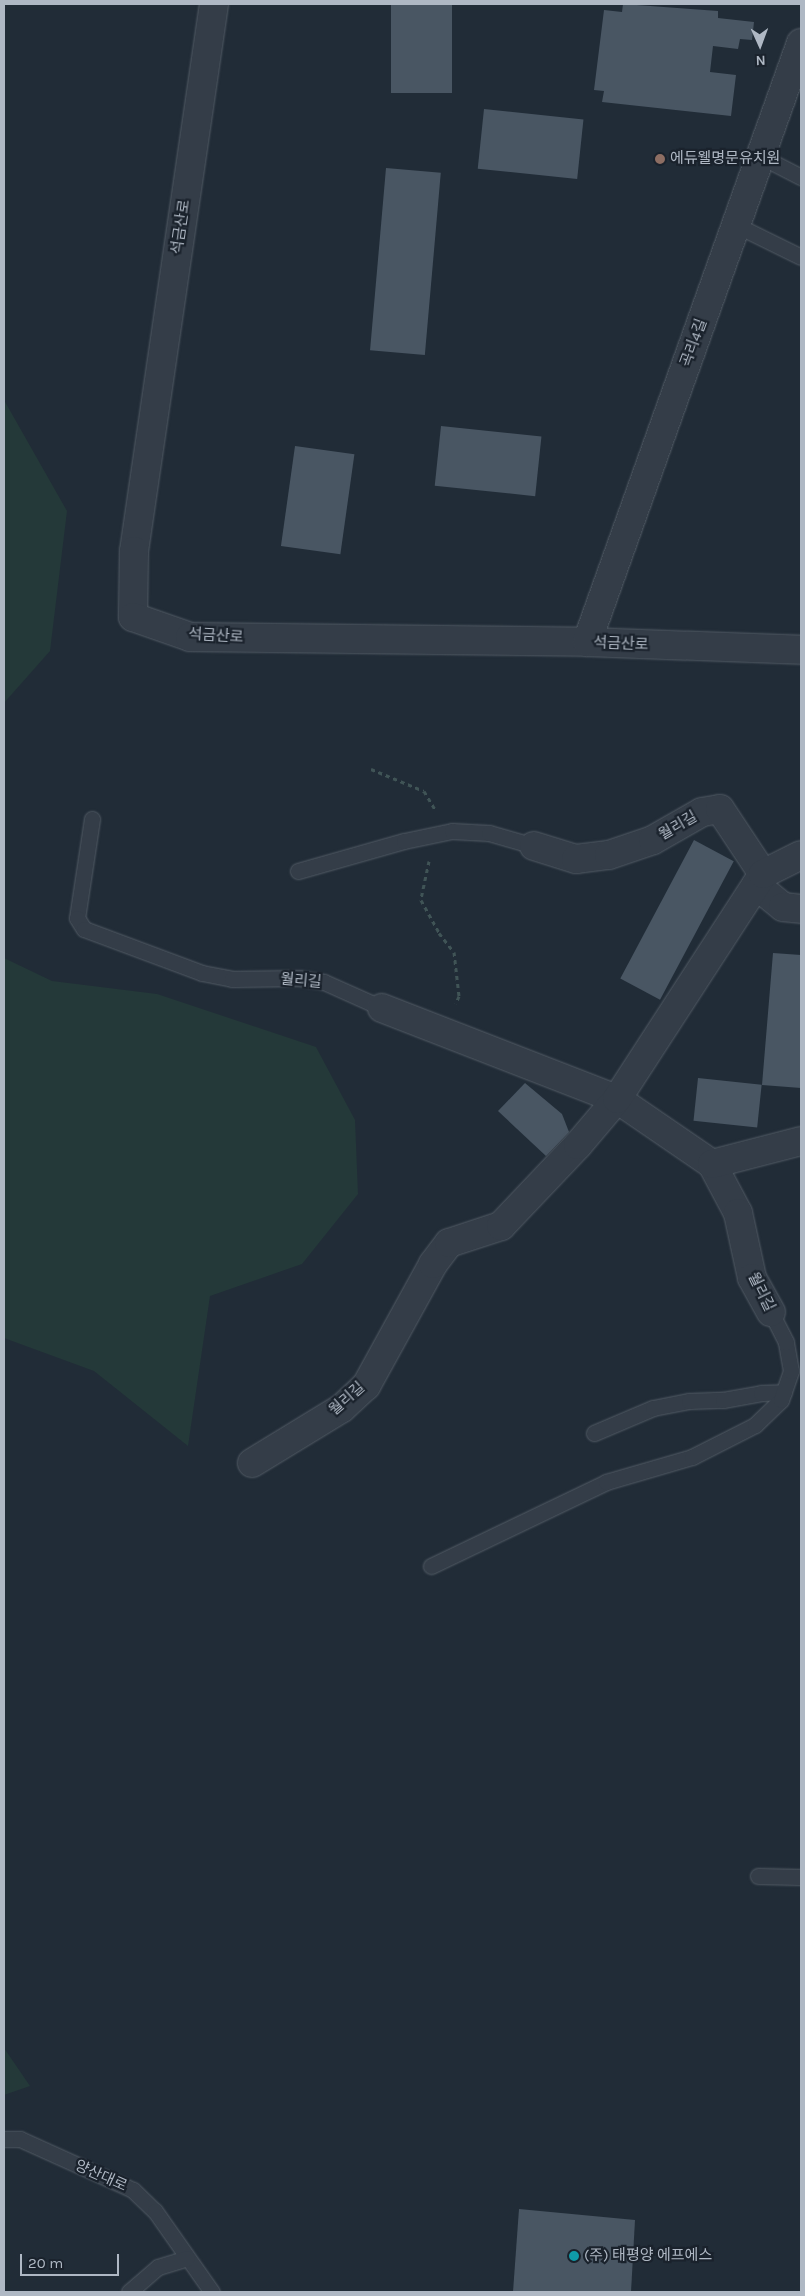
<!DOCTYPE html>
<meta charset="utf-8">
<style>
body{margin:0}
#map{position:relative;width:805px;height:2296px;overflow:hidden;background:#212c37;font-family:Karla,"Noto Sans KR",sans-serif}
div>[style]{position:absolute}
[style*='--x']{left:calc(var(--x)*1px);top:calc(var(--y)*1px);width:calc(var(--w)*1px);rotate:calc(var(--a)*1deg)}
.green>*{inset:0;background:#243939}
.building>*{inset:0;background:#495663;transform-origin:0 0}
.path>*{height:3px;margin-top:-1.5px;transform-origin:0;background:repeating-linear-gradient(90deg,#405456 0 4px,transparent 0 8px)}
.roads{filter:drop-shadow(0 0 1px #525b65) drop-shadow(0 0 1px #525b65)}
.lane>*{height:15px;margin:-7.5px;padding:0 7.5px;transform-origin:7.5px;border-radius:7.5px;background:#343d48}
.street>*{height:28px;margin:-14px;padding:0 14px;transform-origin:14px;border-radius:14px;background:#343d48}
.dots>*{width:14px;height:14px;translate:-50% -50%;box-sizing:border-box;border:2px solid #1a222c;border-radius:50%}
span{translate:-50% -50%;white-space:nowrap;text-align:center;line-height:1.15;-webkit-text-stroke:4.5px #1a222c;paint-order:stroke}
.poi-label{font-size:15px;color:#afb8c4}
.left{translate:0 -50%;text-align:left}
.street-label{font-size:15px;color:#afb8c4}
.frame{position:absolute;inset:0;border:5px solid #afb8c4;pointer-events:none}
.north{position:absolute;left:735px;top:20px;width:50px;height:50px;-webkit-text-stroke:4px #1a222c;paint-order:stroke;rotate:178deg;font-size:14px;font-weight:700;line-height:20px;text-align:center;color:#afb8c4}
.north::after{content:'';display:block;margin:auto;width:18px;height:22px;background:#afb8c4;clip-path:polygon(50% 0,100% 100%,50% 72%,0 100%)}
.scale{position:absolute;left:20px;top:2254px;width:99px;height:22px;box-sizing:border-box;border:2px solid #afb8c4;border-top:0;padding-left:6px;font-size:15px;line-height:18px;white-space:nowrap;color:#afb8c4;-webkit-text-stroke:4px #1a222c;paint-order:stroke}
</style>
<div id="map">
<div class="green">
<div style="clip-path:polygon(4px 400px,67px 511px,50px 651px,4px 703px)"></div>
<div style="clip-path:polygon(4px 958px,52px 981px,157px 994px,316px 1047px,355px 1120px,358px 1194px,302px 1264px,210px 1296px,188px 1446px,94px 1371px,4px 1338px)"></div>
<div style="clip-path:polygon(4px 2048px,30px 2086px,4px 2095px)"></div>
</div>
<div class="building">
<div style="left:391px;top:4px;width:61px;height:89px"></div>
<div style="clip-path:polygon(623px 4px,718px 11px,718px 18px,754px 22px,752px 40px,740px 39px,738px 49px,713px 46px,710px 72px,736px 75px,731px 116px,602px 102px,604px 91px,594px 90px,604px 10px,622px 12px)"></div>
<div style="left:484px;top:109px;width:100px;height:60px;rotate:6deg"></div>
<div style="left:386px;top:168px;width:55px;height:183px;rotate:5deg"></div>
<div style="left:441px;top:426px;width:101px;height:60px;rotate:6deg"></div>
<div style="left:295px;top:446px;width:60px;height:101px;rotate:8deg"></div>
<div style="left:694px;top:840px;width:45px;height:157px;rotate:28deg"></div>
<div style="clip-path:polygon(773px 953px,801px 955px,801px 1088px,762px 1085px)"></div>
<div style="left:698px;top:1078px;width:64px;height:43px;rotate:6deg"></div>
<div style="clip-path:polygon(525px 1083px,562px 1114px,569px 1132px,546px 1156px,498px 1111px)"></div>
<div style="clip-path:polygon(519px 2209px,635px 2220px,631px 2292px,513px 2292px)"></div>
</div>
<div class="path">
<div style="--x:371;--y:769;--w:57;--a:22.5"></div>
<div style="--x:424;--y:791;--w:21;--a:59"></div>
<div style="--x:429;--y:861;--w:40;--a:102"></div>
<div style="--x:421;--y:900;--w:38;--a:61"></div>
<div style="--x:439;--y:933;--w:24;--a:52"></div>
<div style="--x:454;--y:952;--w:44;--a:83.5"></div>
<div style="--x:459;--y:996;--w:8;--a:113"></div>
</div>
<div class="roads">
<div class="lane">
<div style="--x:760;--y:156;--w:46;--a:27.1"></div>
<div style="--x:736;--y:225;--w:72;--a:26.2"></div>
<div style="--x:92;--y:819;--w:100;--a:98.6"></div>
<div style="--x:77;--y:918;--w:13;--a:58"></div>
<div style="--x:84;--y:929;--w:126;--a:20.4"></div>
<div style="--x:202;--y:973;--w:31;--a:11"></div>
<div style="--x:232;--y:979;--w:67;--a:-0.9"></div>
<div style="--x:299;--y:978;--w:25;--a:9"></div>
<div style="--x:324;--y:982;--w:64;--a:24.1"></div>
<div style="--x:298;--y:871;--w:110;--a:-15.8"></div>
<div style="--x:404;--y:841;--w:49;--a:-11.8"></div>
<div style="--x:452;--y:831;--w:37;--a:3"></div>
<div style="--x:489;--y:833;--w:47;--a:16.1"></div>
<div style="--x:594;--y:1433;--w:64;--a:-23"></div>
<div style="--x:653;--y:1408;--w:37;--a:-11"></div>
<div style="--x:689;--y:1401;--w:34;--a:-2"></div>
<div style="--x:723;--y:1400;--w:39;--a:-10"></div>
<div style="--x:761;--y:1393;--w:23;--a:-2"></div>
<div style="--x:431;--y:1566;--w:194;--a:-25.6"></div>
<div style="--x:606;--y:1482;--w:90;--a:-16.2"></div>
<div style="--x:692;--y:1457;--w:71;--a:-26.9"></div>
<div style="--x:755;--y:1425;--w:36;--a:-44"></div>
<div style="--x:781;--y:1400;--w:31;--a:-71"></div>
<div style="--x:791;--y:1371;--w:29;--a:-100"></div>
<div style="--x:786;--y:1342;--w:34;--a:-117"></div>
<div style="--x:758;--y:1876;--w:43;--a:1.3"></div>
<div style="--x:4;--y:2139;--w:16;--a:0"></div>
<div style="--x:20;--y:2139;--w:124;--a:24.3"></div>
<div style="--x:133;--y:2190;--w:30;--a:44"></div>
<div style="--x:155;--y:2211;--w:99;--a:54.9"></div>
<div style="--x:129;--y:2292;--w:38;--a:-41"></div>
<div style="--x:158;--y:2267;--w:30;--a:-17"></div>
</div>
<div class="street">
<div style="--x:214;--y:4;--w:553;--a:98.32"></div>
<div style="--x:134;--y:551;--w:66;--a:90.9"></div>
<div style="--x:133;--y:617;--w:60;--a:19.3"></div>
<div style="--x:190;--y:637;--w:397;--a:0.7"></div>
<div style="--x:587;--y:642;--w:214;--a:2.1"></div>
<div style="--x:587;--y:642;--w:636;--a:-70.34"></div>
<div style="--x:534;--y:846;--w:44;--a:17.2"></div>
<div style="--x:576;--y:859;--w:33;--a:-7"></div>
<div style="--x:609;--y:855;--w:46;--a:-18.8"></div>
<div style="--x:653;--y:840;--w:56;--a:-29.7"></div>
<div style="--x:702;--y:812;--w:18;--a:-9"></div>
<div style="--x:720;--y:809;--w:78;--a:56.5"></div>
<div style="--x:756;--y:885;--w:35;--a:39"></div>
<div style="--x:783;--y:907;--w:18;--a:6"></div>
<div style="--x:382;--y:1008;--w:252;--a:21.2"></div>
<div style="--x:617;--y:1099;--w:115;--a:34.4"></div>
<div style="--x:712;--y:1164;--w:55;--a:62"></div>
<div style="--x:738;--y:1213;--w:66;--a:77.8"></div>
<div style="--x:752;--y:1278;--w:39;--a:61"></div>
<div style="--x:712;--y:1164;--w:92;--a:-14.5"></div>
<div style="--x:252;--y:1463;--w:105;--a:-31.4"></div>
<div style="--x:342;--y:1408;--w:33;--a:-43"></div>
<div style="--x:366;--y:1386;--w:139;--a:-61.2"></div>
<div style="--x:433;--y:1264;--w:26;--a:-53"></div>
<div style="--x:449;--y:1243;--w:55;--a:-18.1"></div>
<div style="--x:501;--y:1226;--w:112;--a:-46.5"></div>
<div style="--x:578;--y:1145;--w:60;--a:-49.7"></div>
<div style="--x:617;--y:1099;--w:268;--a:-57"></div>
<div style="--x:763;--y:874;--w:42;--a:-26.6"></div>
</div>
</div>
<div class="dots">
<div style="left:660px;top:159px;background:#8d6e63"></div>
<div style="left:574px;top:2256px;background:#0f9aa8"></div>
</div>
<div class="poi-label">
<span class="left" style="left:670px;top:159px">에듀웰명문유치원</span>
<span class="left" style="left:584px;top:2256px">(주) 태평양 에프에스</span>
</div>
<div class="street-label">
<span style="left:181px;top:227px;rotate:-82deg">석금산로</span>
<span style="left:694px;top:343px;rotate:-70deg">곡리4길</span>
<span style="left:216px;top:636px;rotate:3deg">석금산로</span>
<span style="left:621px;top:644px;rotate:2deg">석금산로</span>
<span style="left:678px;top:826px;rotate:-30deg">월리길</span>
<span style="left:301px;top:981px;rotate:5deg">월리길</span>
<span style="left:761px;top:1292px;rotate:64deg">월리길</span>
<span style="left:347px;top:1399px;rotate:-41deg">월리길</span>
<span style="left:101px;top:2176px;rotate:24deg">양산대로</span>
</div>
<div class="frame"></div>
<div class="north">N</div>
<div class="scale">20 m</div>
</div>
